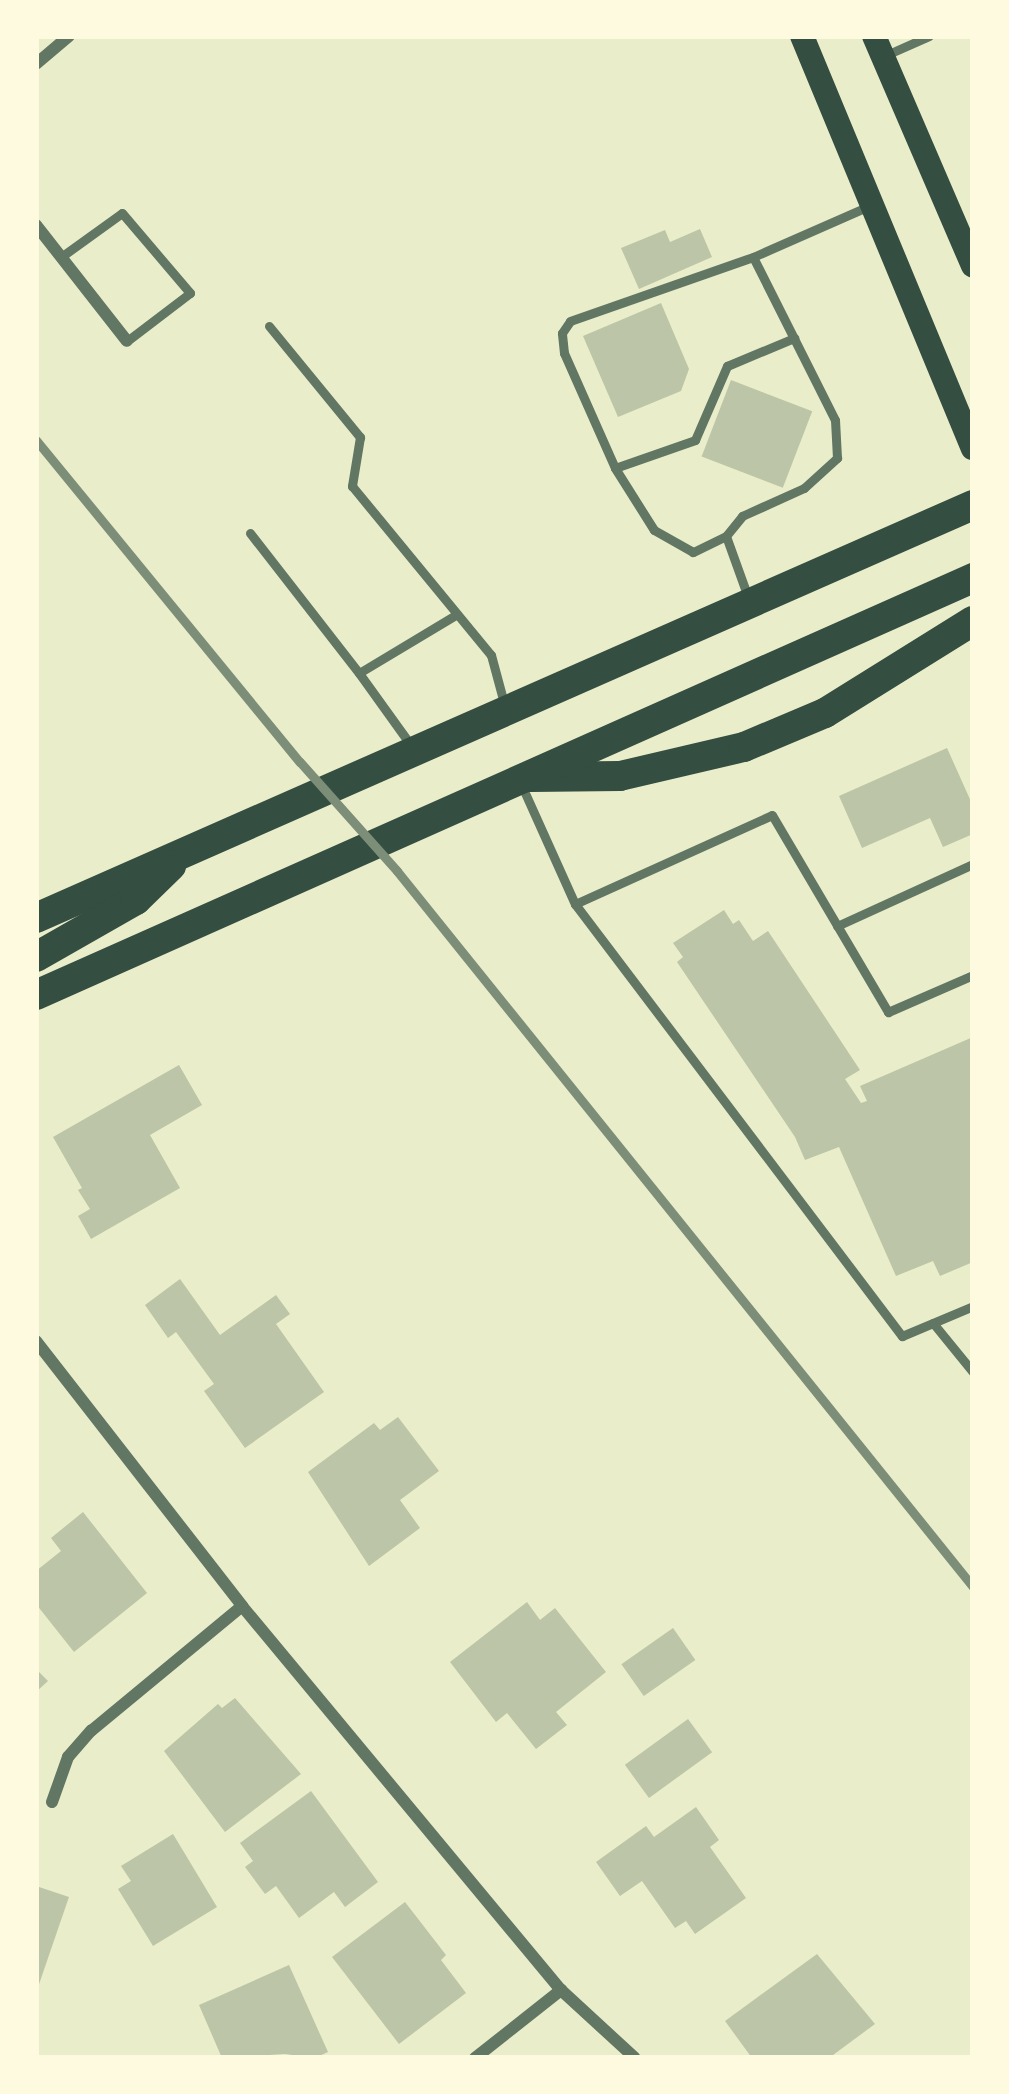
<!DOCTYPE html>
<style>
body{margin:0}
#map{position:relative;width:1009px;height:2094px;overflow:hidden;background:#e9edc9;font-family:"Public Sans",sans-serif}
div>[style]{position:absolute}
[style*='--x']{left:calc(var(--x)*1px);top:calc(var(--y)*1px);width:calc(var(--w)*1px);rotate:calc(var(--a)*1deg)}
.building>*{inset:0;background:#bcc5a7;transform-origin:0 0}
.service>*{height:9px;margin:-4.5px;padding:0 4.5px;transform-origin:4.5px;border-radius:4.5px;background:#617663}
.minor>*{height:12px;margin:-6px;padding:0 6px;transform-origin:6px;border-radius:6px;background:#617663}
.secondary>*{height:24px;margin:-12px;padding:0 12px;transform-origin:12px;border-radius:12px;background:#344e41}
.primary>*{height:30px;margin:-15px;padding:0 15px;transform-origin:15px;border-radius:15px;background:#344e41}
.rail>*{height:9px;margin:-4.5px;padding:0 4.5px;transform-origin:4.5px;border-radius:4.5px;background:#7c8e77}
span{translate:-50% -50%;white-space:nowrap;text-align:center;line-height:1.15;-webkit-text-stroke:9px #fefae0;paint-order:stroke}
.frame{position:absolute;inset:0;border:39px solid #fefae0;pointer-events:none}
</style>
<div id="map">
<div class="building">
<div style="clip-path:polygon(700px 229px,712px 257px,639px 289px,621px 248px,665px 230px,670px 242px)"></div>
<div style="clip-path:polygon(661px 303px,689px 369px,681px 391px,618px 417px,583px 336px)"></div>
<div style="left:731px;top:380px;width:87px;height:82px;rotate:21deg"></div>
<div style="clip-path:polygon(947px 748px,973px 806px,973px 834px,943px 847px,930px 818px,862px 848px,839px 796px)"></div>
<div style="clip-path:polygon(724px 910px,733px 924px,739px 920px,753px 941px,768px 931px,860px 1070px,845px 1079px,861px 1103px,867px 1101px,860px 1086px,973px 1037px,973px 1262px,940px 1276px,933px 1261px,896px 1276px,839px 1147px,805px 1160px,795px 1137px,677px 962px,683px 957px,673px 943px)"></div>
<div style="clip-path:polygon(179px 1065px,202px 1105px,150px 1135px,180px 1188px,91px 1239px,78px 1216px,90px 1209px,78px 1190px,82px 1188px,53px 1137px)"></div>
<div style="clip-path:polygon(180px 1279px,220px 1335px,276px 1295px,290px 1314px,276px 1324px,324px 1392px,245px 1448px,204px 1391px,214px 1384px,176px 1332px,168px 1338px,145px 1305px)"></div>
<div style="clip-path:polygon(398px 1417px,439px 1471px,400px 1500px,420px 1528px,369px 1566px,308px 1472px,374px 1423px,380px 1430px)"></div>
<div style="clip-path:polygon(83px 1512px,147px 1593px,74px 1652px,36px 1604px,36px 1571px,61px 1551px,51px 1538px)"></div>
<div style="clip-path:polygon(527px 1602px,540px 1620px,555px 1608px,606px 1672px,556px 1712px,567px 1725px,536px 1749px,507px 1713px,496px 1722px,450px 1662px)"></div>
<div style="left:673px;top:1628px;width:39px;height:63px;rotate:55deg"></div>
<div style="clip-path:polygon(36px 1669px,48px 1681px,36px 1692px)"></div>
<div style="clip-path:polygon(235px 1698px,301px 1774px,225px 1832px,164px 1751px,218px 1704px,222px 1708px)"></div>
<div style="left:688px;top:1719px;width:41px;height:78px;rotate:54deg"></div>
<div style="clip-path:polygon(311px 1791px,378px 1882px,345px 1907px,334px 1892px,299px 1918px,276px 1886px,265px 1894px,245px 1867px,253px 1861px,240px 1843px)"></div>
<div style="clip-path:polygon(696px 1807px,719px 1840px,710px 1847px,746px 1898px,695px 1934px,686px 1921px,675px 1928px,642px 1881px,620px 1896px,596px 1862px,646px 1826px,654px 1837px)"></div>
<div style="clip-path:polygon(173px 1834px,217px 1907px,153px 1946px,118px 1889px,131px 1881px,121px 1866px)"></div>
<div style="clip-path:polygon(36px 1886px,69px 1897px,37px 1990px,36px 1990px)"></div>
<div style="clip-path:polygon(405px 1902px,446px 1955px,441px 1960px,466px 1993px,399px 2044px,332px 1957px)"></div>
<div style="clip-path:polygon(817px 1954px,875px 2024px,829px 2058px,752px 2058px,725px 2021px)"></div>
<div style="clip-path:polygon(289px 1965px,328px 2052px,315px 2058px,285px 2054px,222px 2058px,199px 2005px)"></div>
</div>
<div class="service">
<div style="--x:884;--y:56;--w:49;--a:-24"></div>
<div style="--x:61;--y:257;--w:75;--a:-35.8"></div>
<div style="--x:122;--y:213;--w:105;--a:49.6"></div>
<div style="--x:190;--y:293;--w:79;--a:142.7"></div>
<div style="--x:269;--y:326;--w:144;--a:50.7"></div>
<div style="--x:360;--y:437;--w:50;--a:99.3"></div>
<div style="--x:352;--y:486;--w:219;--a:50.6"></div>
<div style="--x:491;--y:655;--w:54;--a:74.9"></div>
<div style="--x:615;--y:468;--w:85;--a:-19.3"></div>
<div style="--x:695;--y:440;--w:81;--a:-66.6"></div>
<div style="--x:727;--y:366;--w:73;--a:-22.7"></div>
<div style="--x:250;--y:533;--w:177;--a:52.1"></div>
<div style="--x:726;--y:536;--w:37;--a:154"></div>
<div style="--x:693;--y:552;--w:45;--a:-150.6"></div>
<div style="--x:654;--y:530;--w:73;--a:-122.2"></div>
<div style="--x:615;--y:468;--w:126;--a:-113.9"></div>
<div style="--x:564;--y:353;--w:20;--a:-96"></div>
<div style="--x:562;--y:333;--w:14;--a:-56"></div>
<div style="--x:570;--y:321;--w:194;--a:-19.3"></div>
<div style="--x:753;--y:257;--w:127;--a:-23.7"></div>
<div style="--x:749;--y:600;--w:68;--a:-109.8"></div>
<div style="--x:726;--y:536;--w:26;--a:-51"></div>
<div style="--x:742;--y:516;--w:68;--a:-24.3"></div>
<div style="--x:804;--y:488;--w:45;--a:-42.3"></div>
<div style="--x:837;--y:458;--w:38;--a:-93"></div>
<div style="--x:835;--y:420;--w:182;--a:-116.7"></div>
<div style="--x:410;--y:744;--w:87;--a:-125.7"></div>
<div style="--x:359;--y:673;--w:111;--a:-31"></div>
<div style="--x:521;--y:784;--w:132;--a:65.8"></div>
<div style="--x:575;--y:904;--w:542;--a:52.88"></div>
<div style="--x:902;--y:1336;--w:77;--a:-22.9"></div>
<div style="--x:575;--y:904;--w:216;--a:-24.3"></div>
<div style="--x:772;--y:815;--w:229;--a:59.5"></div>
<div style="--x:888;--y:1012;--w:93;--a:-23.5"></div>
<div style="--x:837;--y:926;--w:149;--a:-24.5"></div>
<div style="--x:933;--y:1323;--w:63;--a:50.8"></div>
</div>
<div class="minor">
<div style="--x:36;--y:64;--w:43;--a:-40.3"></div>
<div style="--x:36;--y:225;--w:147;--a:51.9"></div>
<div style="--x:36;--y:1341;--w:336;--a:52.1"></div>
<div style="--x:242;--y:1606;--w:499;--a:50.3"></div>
<div style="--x:561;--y:1990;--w:100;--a:42.6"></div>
<div style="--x:52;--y:1802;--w:48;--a:-70.4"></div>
<div style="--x:68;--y:1757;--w:35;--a:-49"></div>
<div style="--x:91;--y:1731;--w:196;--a:-39.6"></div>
<div style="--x:475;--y:2058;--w:110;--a:-38.3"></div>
</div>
<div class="secondary">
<div style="--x:802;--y:36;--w:446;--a:67.5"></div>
<div style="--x:874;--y:36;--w:250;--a:66.7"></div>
</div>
<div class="primary">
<div style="--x:530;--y:777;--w:90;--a:-0.6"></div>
<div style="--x:620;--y:776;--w:127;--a:-13.2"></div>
<div style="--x:744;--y:747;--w:88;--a:-22.8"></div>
<div style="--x:825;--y:713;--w:174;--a:-31.9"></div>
<div style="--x:36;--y:918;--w:1024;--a:-23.79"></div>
<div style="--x:36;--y:957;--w:115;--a:-29.7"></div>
<div style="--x:136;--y:900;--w:49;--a:-44.2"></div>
<div style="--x:36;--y:995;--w:1026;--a:-23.99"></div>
</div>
<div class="rail">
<div style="--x:36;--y:440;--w:416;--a:50.7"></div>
<div style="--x:300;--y:762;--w:146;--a:48.3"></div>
<div style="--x:397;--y:871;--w:919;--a:51.18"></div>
</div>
<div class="frame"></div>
</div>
